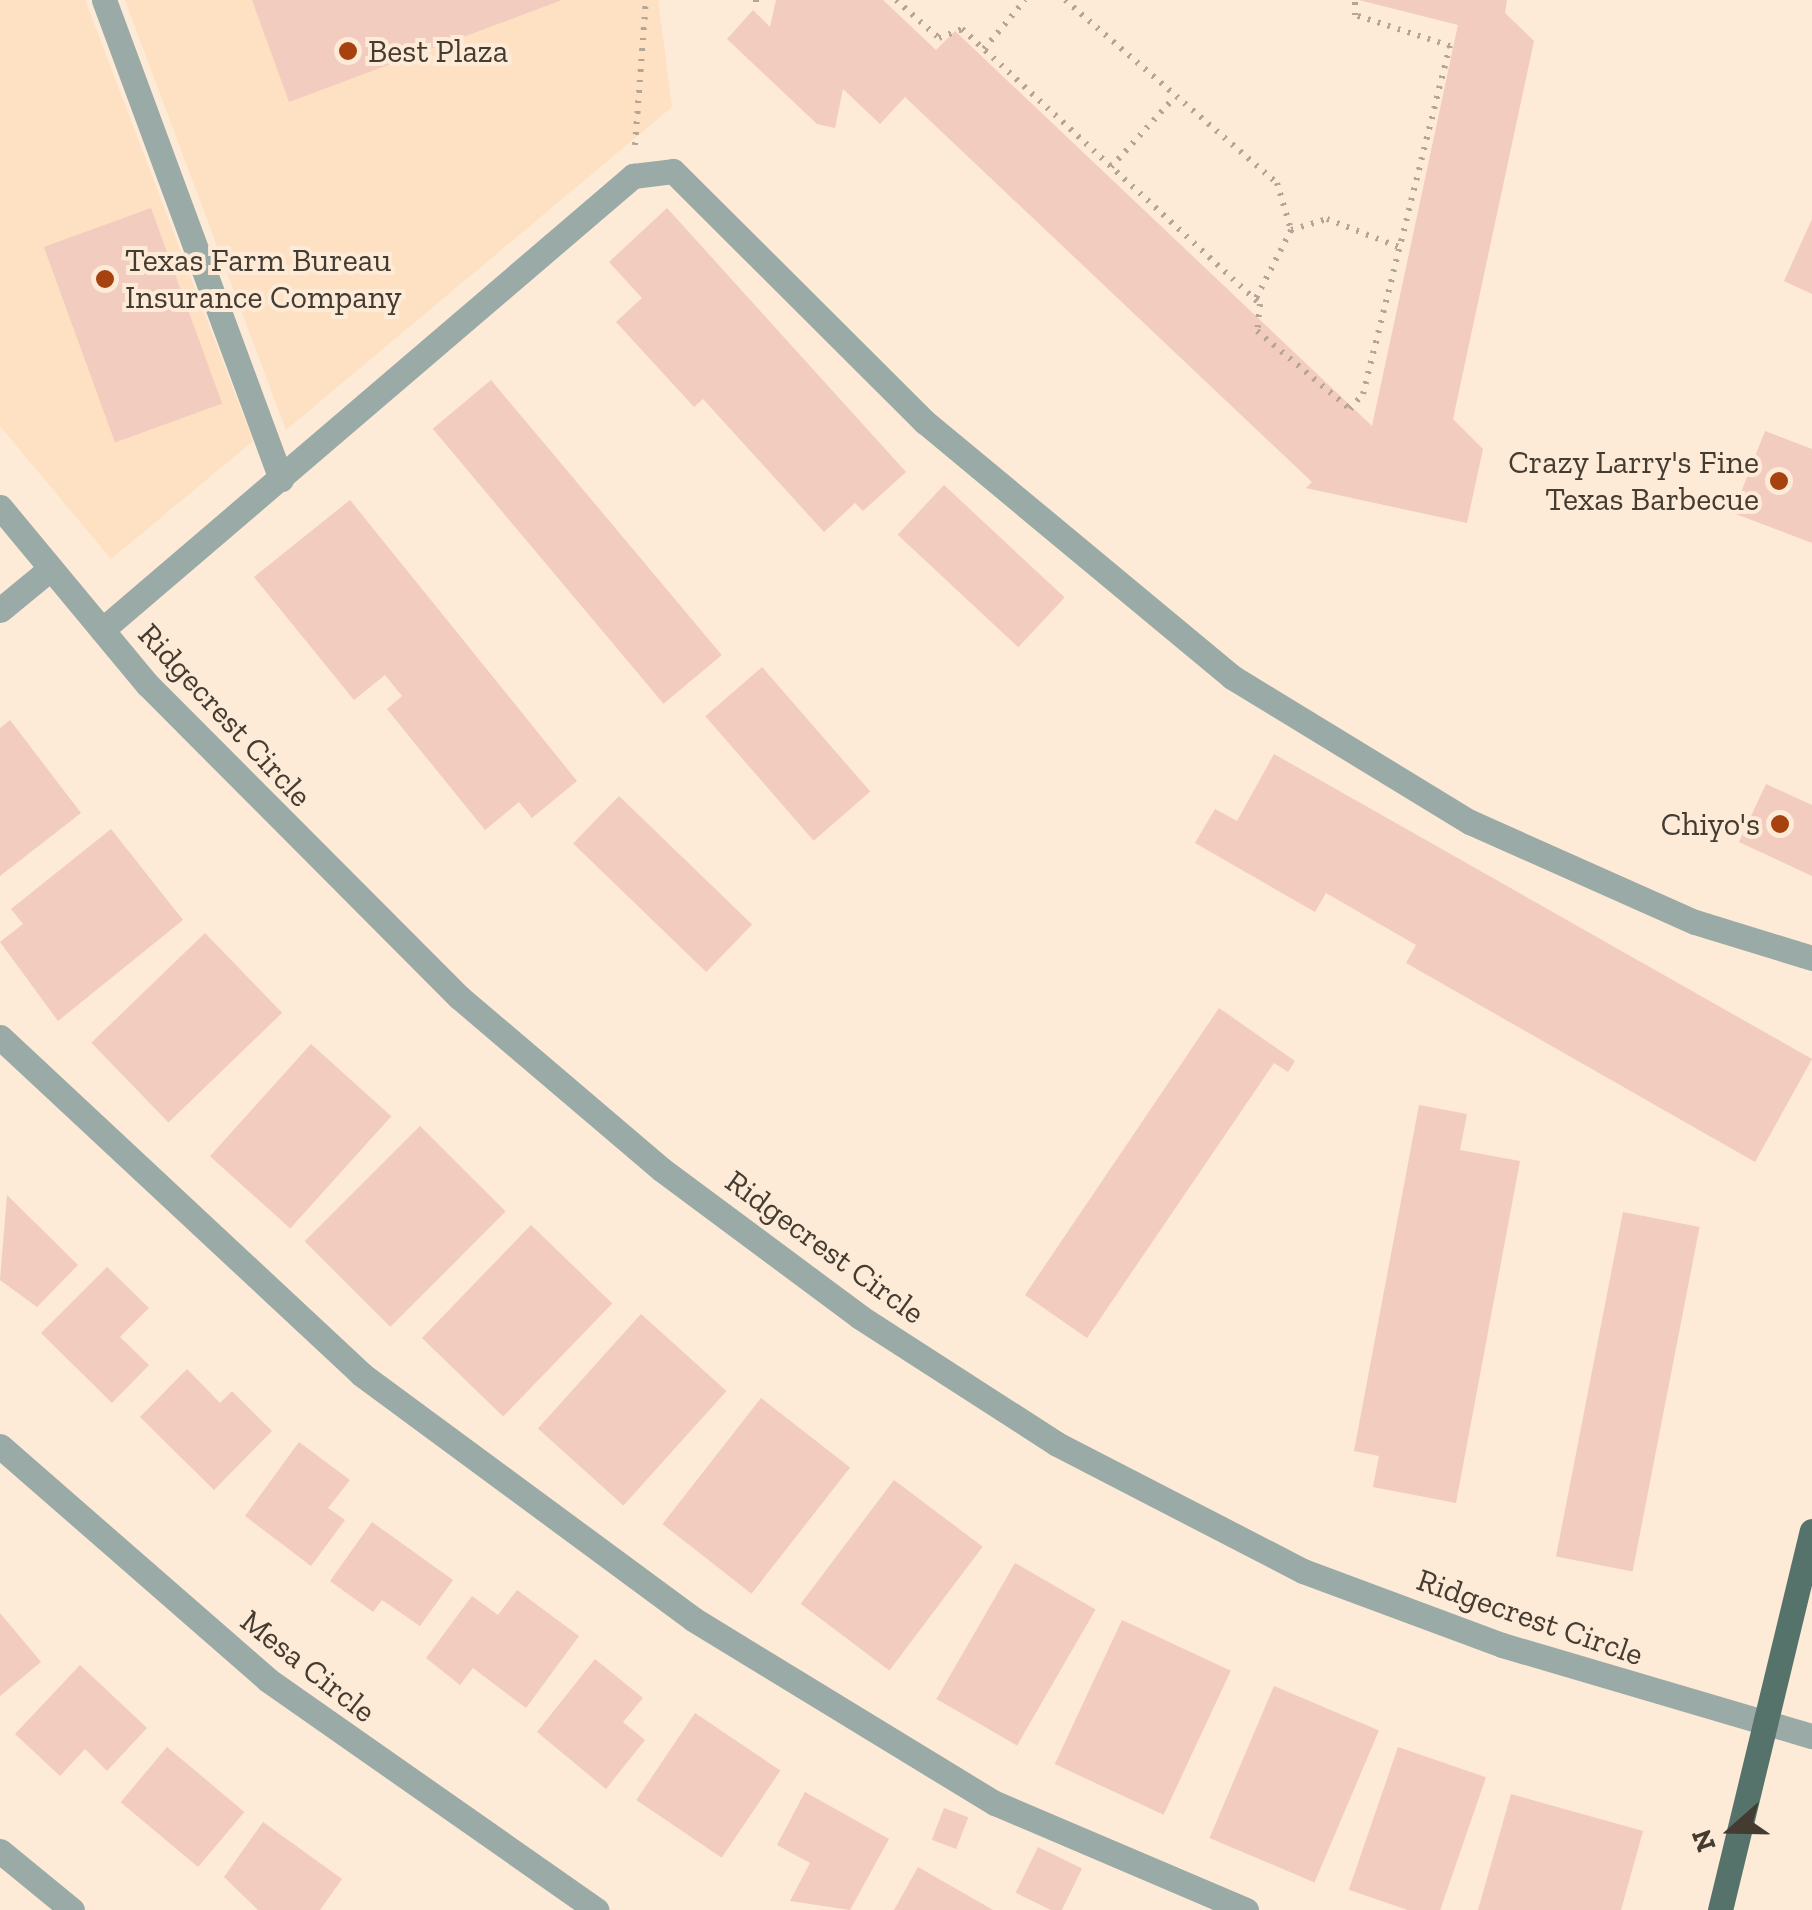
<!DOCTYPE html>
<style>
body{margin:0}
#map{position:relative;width:1812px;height:1910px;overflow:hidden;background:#fdead7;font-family:"Zilla Slab",serif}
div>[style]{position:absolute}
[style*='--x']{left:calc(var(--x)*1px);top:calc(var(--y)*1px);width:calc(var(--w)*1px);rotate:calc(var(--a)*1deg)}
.built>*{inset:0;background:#fee0c2}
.building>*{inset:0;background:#f2ccbe;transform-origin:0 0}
.path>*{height:6px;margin-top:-3px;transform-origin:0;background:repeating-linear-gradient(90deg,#b5a596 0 2.5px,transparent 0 10.5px)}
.minor>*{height:25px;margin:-12.5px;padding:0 12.5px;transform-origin:12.5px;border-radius:12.5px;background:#9aaaa6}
.major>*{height:25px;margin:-12.5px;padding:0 12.5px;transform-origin:12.5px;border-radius:12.5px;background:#55726b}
.dots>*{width:28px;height:28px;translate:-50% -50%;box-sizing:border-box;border:5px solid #fdead7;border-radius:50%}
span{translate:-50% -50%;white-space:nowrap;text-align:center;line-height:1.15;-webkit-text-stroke:8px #fdead7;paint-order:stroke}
.poi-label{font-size:32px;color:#443b31}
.left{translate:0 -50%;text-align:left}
.right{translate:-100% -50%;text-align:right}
.street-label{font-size:32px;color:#443b31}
.north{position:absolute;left:1682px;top:1780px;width:100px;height:100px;-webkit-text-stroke:8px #fdead7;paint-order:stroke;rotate:250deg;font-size:28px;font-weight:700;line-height:40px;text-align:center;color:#443b31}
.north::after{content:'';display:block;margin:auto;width:35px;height:45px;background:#443b31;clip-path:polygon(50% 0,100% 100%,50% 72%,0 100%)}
</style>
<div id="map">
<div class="built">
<div style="clip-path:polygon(0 0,85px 0,253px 441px,111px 559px,0 426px)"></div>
<div style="clip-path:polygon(125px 0,658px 0,672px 107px,286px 430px)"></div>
</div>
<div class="building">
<div style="clip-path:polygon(252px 0,562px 0,289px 102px)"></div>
<div style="clip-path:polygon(776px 0,883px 0,936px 50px,955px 31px,1372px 426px,1458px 25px,1359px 0,1507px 0,1505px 13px,1534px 41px,1453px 419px,1483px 449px,1467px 523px,1306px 488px,1312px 482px,905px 97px,880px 124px,843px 89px,835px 128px,817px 124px,727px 39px,753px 10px,770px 27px)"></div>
<div style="left:151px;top:208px;width:208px;height:114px;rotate:70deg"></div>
<div style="clip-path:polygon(667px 208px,906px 472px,863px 511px,855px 503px,824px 532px,703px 399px,694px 407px,616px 322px,642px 298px,609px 262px)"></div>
<div style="clip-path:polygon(1812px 219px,1812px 294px,1784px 281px)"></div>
<div style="left:491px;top:380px;width:359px;height:76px;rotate:50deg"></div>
<div style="clip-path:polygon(1765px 431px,1812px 449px,1812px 543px,1733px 513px)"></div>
<div style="left:944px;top:485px;width:165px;height:68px;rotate:43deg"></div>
<div style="clip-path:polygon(350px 500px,577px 781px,532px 818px,519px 802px,485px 830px,387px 709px,402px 696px,385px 675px,354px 700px,254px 577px)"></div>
<div style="left:762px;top:667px;width:165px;height:75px;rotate:49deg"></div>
<div style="clip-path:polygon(10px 720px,81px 813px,0 876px,0 728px)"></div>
<div style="clip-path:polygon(1274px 754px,1812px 1059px,1755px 1162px,1406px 963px,1416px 945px,1326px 893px,1315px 912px,1195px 843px,1215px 809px,1237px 821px)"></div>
<div style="clip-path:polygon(1766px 784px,1812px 805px,1812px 876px,1739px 842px)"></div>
<div style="left:619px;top:796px;width:185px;height:66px;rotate:44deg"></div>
<div style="clip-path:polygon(111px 829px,183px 920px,58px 1021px,0 942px,23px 924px,11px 909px)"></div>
<div style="left:205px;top:933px;width:111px;height:158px;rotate:46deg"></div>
<div style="clip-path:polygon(1219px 1008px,1295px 1061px,1288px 1072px,1274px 1063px,1087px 1338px,1025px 1295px)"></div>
<div style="left:311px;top:1044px;width:108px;height:151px;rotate:42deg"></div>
<div style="clip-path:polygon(1419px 1105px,1467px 1114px,1460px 1150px,1520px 1161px,1456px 1503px,1373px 1487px,1379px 1456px,1354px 1451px)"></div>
<div style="left:420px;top:1126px;width:121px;height:163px;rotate:45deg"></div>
<div style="clip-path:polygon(7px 1195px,78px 1265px,37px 1307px,0 1280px)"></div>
<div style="left:1623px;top:1212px;width:78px;height:351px;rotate:11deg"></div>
<div style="left:531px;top:1225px;width:113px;height:157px;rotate:44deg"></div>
<div style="clip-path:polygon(107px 1267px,149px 1308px,120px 1337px,149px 1365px,112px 1403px,41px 1333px)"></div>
<div style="left:641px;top:1314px;width:115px;height:154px;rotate:42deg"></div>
<div style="clip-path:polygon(187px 1369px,220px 1403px,232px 1391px,272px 1431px,214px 1490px,140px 1417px)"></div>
<div style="left:761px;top:1398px;width:113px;height:160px;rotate:38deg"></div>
<div style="clip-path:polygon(299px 1442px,350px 1480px,328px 1508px,345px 1520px,311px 1566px,245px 1516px)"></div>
<div style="left:894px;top:1480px;width:111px;height:155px;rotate:37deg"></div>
<div style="clip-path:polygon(372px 1522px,453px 1580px,420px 1626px,382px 1600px,373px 1612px,330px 1581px)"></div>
<div style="left:1015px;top:1563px;width:93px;height:157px;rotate:30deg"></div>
<div style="clip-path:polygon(517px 1590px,579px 1636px,526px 1708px,473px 1668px,460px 1685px,426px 1658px,472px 1596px,498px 1615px)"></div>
<div style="clip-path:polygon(0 1613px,41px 1662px,0 1696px)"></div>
<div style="left:1122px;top:1620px;width:120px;height:159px;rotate:25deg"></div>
<div style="clip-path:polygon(595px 1659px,643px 1698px,623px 1722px,645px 1740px,606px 1789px,537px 1732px)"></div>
<div style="clip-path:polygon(80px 1665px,147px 1728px,107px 1771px,85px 1749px,60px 1776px,15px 1734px)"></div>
<div style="left:1274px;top:1686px;width:114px;height:165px;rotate:23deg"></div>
<div style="left:695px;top:1713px;width:103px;height:105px;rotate:34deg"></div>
<div style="left:167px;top:1747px;width:101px;height:72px;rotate:40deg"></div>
<div style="left:1398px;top:1747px;width:93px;height:151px;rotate:19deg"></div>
<div style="clip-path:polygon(805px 1792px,889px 1839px,850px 1910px,790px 1901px,810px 1863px,777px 1845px)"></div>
<div style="clip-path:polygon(1511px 1794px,1643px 1831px,1621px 1910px,1478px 1910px)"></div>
<div style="left:944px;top:1808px;width:26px;height:34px;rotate:21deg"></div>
<div style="clip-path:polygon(263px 1822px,342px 1879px,320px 1910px,258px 1910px,224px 1877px)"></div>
<div style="left:1038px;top:1847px;width:49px;height:51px;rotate:26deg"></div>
<div style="clip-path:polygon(918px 1867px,993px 1910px,894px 1910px)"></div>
</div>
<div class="path">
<div style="--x:756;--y:0;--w:3;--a:90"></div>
<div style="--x:896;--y:0;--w:57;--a:41.5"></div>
<div style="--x:939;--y:38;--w:25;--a:-21"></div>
<div style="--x:962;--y:29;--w:405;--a:42.7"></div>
<div style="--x:1260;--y:304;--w:27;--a:96"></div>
<div style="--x:1257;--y:331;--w:121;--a:40"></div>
<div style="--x:1350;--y:409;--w:20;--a:-49"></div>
<div style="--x:1363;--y:394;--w:359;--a:-76"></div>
<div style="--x:1450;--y:46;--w:100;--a:-161.9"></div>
<div style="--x:1355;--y:15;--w:15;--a:-90"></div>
<div style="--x:1065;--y:0;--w:280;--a:40.8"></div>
<div style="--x:1277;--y:183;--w:49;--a:73.4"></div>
<div style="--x:1291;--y:230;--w:79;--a:117.2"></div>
<div style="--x:984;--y:49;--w:64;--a:-50.1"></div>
<div style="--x:635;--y:145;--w:145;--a:-85.7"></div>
<div style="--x:1111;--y:167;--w:91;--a:-47.7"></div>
<div style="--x:1291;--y:230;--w:38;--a:-17"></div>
<div style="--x:1327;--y:219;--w:77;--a:21.3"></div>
</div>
<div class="minor">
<div style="--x:104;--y:0;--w:511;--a:69.72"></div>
<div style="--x:0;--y:507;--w:231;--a:50.3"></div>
<div style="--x:148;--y:685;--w:441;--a:45.1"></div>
<div style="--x:459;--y:997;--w:265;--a:40.4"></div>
<div style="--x:661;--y:1169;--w:248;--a:36.6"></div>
<div style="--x:860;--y:1317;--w:234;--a:32.8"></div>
<div style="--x:1057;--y:1444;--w:277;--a:27.3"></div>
<div style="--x:1303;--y:1571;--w:212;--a:20.4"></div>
<div style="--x:1502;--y:1645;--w:323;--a:16.4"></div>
<div style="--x:0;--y:610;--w:65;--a:-39.4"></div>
<div style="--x:102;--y:630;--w:699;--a:-40.53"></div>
<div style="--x:633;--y:176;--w:40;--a:-7.1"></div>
<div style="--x:673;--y:171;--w:356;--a:44.9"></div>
<div style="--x:925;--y:422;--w:399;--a:39.7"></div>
<div style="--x:1232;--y:677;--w:279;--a:31.4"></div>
<div style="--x:1470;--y:822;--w:246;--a:24"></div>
<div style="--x:1695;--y:922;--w:122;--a:17.1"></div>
<div style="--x:0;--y:1037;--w:494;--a:43"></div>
<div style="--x:361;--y:1374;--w:413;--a:36.4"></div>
<div style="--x:693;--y:1619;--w:354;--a:31.4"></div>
<div style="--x:995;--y:1803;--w:273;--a:23.1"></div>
<div style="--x:0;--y:1446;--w:356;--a:41.1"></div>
<div style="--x:268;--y:1680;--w:401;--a:35"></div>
<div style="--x:0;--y:1851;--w:93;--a:39.3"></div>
</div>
<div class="major">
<div style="--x:1720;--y:1910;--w:390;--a:-76.4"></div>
</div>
<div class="dots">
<div style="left:348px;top:51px;background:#a6420f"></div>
<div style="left:105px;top:279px;background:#a6420f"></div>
<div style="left:1779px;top:481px;background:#a6420f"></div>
<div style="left:1780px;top:824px;background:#a6420f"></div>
</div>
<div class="poi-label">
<span class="left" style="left:368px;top:51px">Best Plaza</span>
<span class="left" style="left:125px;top:279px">Texas Farm Bureau<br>Insurance Company</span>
<span class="right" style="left:1759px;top:481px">Crazy Larry's Fine<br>Texas Barbecue</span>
<span class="right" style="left:1760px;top:824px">Chiyo's</span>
</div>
<div class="street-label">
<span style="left:225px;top:715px;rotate:47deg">Ridgecrest Circle</span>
<span style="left:825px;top:1247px;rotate:36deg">Ridgecrest Circle</span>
<span style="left:1530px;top:1617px;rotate:19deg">Ridgecrest Circle</span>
<span style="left:308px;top:1666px;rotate:38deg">Mesa Circle</span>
</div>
<div class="north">N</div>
</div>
